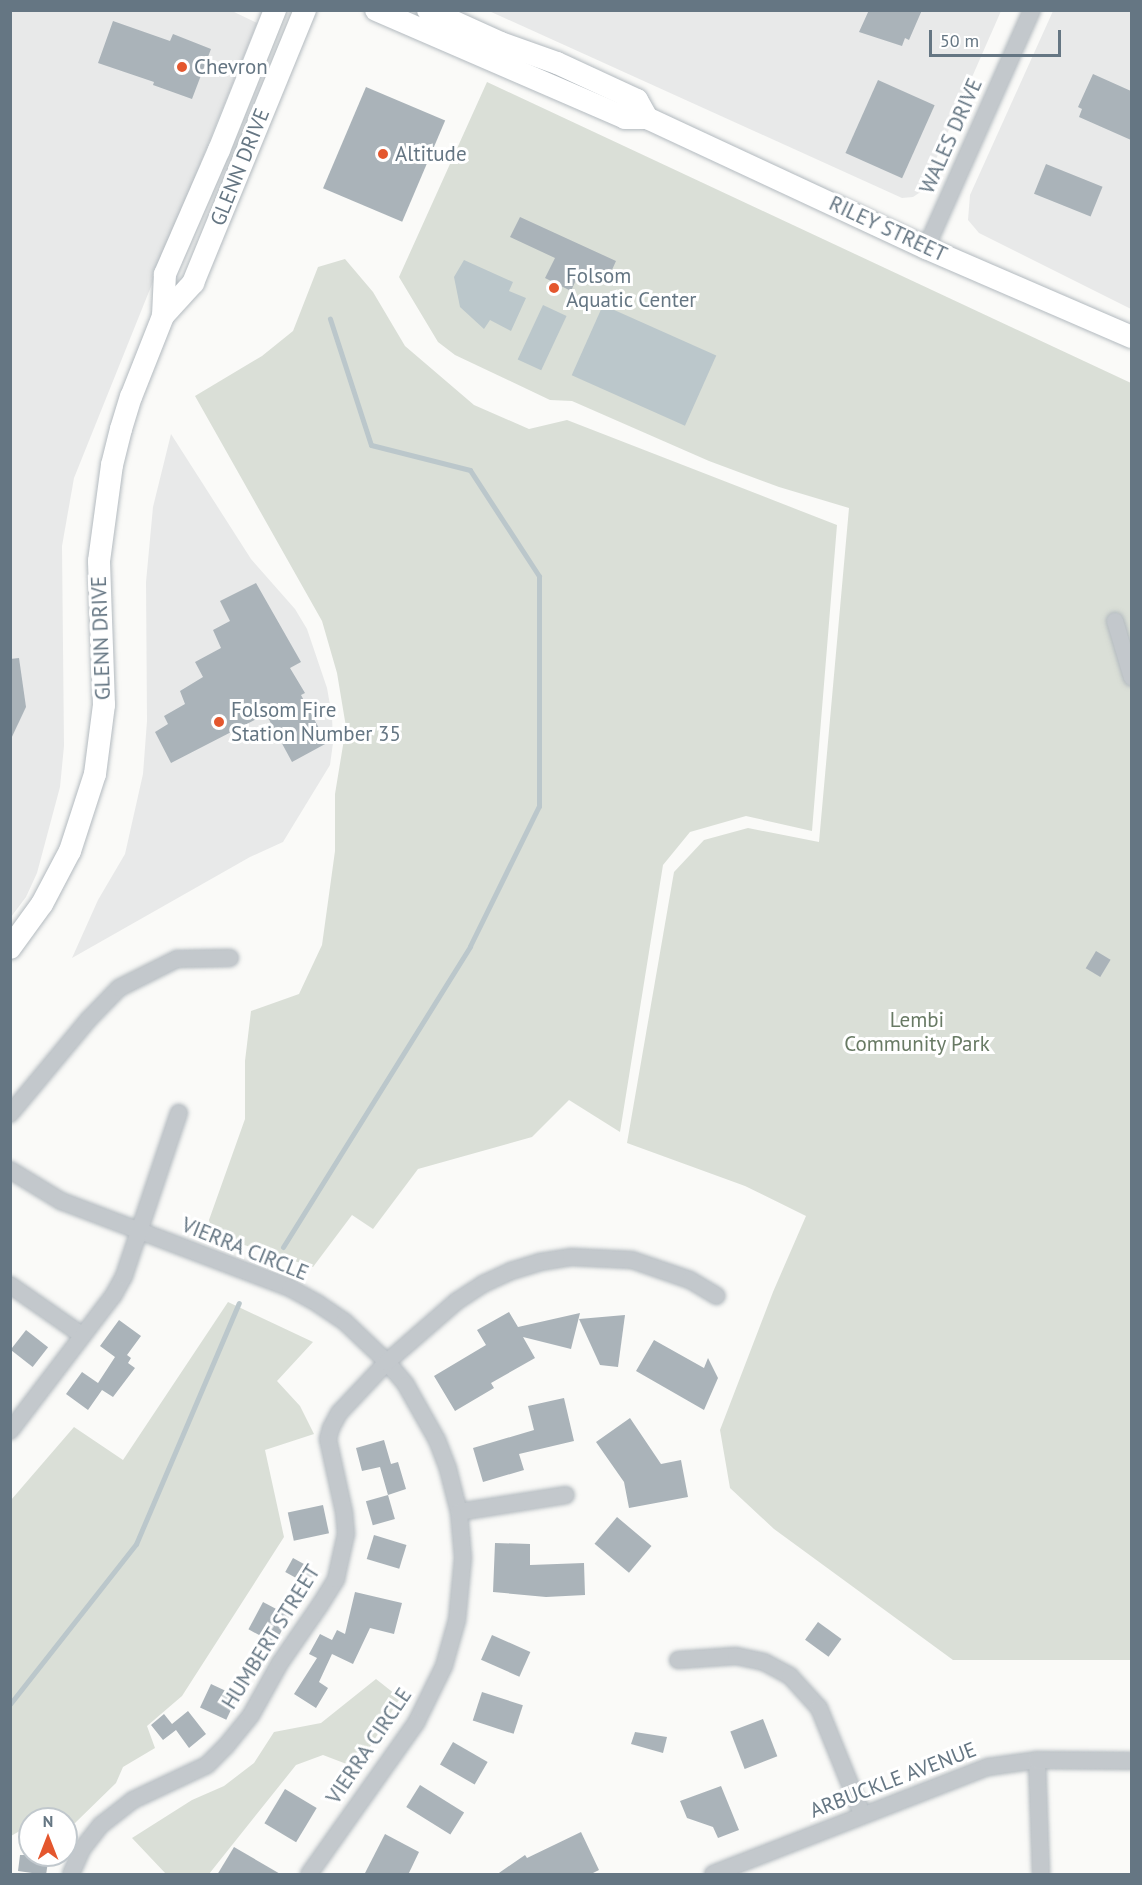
<!DOCTYPE html>
<style>
body{margin:0}
#map{position:relative;width:1142px;height:1885px;overflow:hidden;background:#fafaf8;font-family:"PT Sans",sans-serif}
div>[style]{position:absolute}
[style*='--x']{left:calc(var(--x)*1px);top:calc(var(--y)*1px);width:calc(var(--w)*1px);rotate:calc(var(--a)*1deg)}
.built>*{inset:0;background:#e8e9e9}
.green>*{inset:0;background:#dadfd7}
.water>*{inset:0;background:#bbc7cb;transform-origin:0 0}
.stream>*{height:5px;margin:-2.5px;padding:0 2.5px;transform-origin:2.5px;border-radius:2.5px;background:#bbc7cb}
.building>*{inset:0;background:#aab3b9;transform-origin:0 0}
.roads{filter:drop-shadow(0 0 2px #b3babf) drop-shadow(0 0 2px #b3babf)}
.street>*{height:16px;margin:-8px;padding:0 8px;transform-origin:8px;border-radius:8px;background:#c3c8cc}
.secondary>*{height:22px;margin:-11px;padding:0 11px;transform-origin:11px;border-radius:11px;background:#fff}
.dots>*{width:16px;height:16px;translate:-50% -50%;box-sizing:border-box;border:3px solid #fff;border-radius:50%}
span{translate:-50% -50%;white-space:nowrap;text-align:center;line-height:1.15;-webkit-text-stroke:6px #fff;paint-order:stroke}
.poi-label{font-size:21px;color:#657683}
.left{translate:0 -50%;text-align:left}
.street-label{font-size:21px;color:#657683}
.park-label{font-size:21px;color:#687a64}
.frame{position:absolute;inset:0;border:12px solid #657683;pointer-events:none}
.north{position:absolute;left:18px;top:1807px;width:60px;height:60px;box-sizing:border-box;background:#fff;border:2px solid #c1c8cd;border-radius:50%;rotate:0deg;font-size:16px;font-weight:700;line-height:24px;text-align:center;color:#657683}
.north::after{content:'';display:block;margin:auto;width:21px;height:27px;background:#e4572e;clip-path:polygon(50% 0,100% 100%,50% 72%,0 100%)}
.scale{position:absolute;left:929px;top:30px;width:132px;height:27px;box-sizing:border-box;border:3px solid #657683;border-top:0;padding-left:8px;font-size:18px;line-height:21px;white-space:nowrap;color:#657683;-webkit-text-stroke:4px #fff;paint-order:stroke}
</style>
<div id="map">
<div class="built">
<div style="clip-path:polygon(11px 11px,232px 11px,257px 23px,74px 478px,62px 546px,64px 746px,60px 787px,37px 873px,26px 897px,11px 917px)"></div>
<div style="clip-path:polygon(489px 11px,1001px 11px,922px 191px,913px 197px,902px 198px)"></div>
<div style="clip-path:polygon(1053px 11px,1131px 11px,1131px 309px,979px 233px,968px 220px,970px 195px)"></div>
<div style="clip-path:polygon(171px 434px,251px 559px,295px 609px,307px 629px,327px 688px,332px 716px,333px 743px,330px 765px,283px 842px,250px 857px,72px 958px,98px 900px,125px 854px,143px 774px,147px 721px,146px 582px,153px 507px)"></div>
</div>
<div class="green">
<div style="clip-path:polygon(487px 82px,1131px 383px,1131px 1660px,953px 1660px,774px 1529px,730px 1488px,720px 1430px,773px 1292px,806px 1216px,745px 1186px,627px 1143px,674px 872px,704px 840px,748px 828px,819px 842px,849px 508px,779px 487px,709px 461px,572px 401px,550px 400px,455px 355px,438px 342px,399px 277px)"></div>
<div style="clip-path:polygon(345px 259px,373px 292px,405px 346px,474px 405px,529px 429px,567px 420px,837px 525px,812px 831px,746px 816px,690px 832px,663px 865px,620px 1132px,569px 1100px,532px 1137px,418px 1169px,373px 1229px,352px 1215px,313px 1267px,213px 1235px,209px 1220px,245px 1119px,245px 1061px,251px 1011px,299px 994px,322px 945px,335px 851px,335px 794px,346px 727px,337px 673px,322px 621px,195px 396px,262px 356px,293px 331px,318px 267px)"></div>
<div style="clip-path:polygon(228px 1302px,313px 1342px,277px 1381px,300px 1406px,314px 1434px,265px 1450px,284px 1537px,182px 1696px,147px 1726px,155px 1748px,123px 1767px,116px 1783px,75px 1823px,66px 1823px,66px 1819px,30px 1819px,30px 1825px,11px 1836px,11px 1500px,74px 1427px,123px 1460px)"></div>
<div style="clip-path:polygon(376px 1679px,400px 1698px,357px 1768px,323px 1755px,296px 1765px,209px 1874px,166px 1874px,132px 1838px,192px 1800px,224px 1786px,254px 1763px,274px 1732px,321px 1723px)"></div>
</div>
<div class="water">
<div style="clip-path:polygon(464px 260px,513px 282px,509px 291px,526px 298px,511px 331px,490px 320px,484px 329px,460px 307px,454px 277px)"></div>
<div style="left:543px;top:305px;width:26px;height:60px;rotate:25deg"></div>
<div style="left:603px;top:305px;width:124px;height:77px;rotate:24deg"></div>
</div>
<div class="stream">
<div style="--x:283;--y:1247;--w:354;--a:-58.1"></div>
<div style="--x:470;--y:946;--w:156;--a:-63.8"></div>
<div style="--x:539;--y:806;--w:230;--a:-90"></div>
<div style="--x:539;--y:576;--w:126;--a:-123.1"></div>
<div style="--x:470;--y:470;--w:102;--a:-165.8"></div>
<div style="--x:371;--y:445;--w:133;--a:-108"></div>
<div style="--x:10;--y:1704;--w:204;--a:-51.8"></div>
<div style="--x:136;--y:1544;--w:262;--a:-66.9"></div>
</div>
<div class="building">
<div style="clip-path:polygon(869px 10px,922px 10px,909px 40px,905px 38px,902px 46px,859px 32px)"></div>
<div style="clip-path:polygon(113px 21px,170px 41px,173px 34px,211px 49px,192px 99px,153px 85px,154px 82px,98px 63px)"></div>
<div style="clip-path:polygon(1093px 74px,1131px 91px,1131px 140px,1079px 117px,1082px 109px,1078px 107px)"></div>
<div style="left:878px;top:80px;width:62px;height:80px;rotate:24deg"></div>
<div style="left:366px;top:87px;width:86px;height:110px;rotate:23deg"></div>
<div style="left:1046px;top:164px;width:61px;height:32px;rotate:22deg"></div>
<div style="clip-path:polygon(520px 217px,616px 261px,607px 281px,581px 269px,571px 291px,545px 278px,555px 258px,510px 237px)"></div>
<div style="clip-path:polygon(256px 583px,301px 662px,290px 668px,305px 693px,301px 695px,327px 743px,292px 762px,266px 714px,171px 763px,155px 732px,168px 724px,164px 716px,185px 704px,180px 691px,203px 677px,195px 662px,221px 648px,213px 630px,230px 621px,220px 601px)"></div>
<div style="clip-path:polygon(19px 658px,26px 707px,10px 741px,10px 659px)"></div>
<div style="left:1096px;top:951px;width:17px;height:20px;rotate:31deg"></div>
<div style="clip-path:polygon(509px 1312px,518px 1327px,580px 1313px,571px 1349px,523px 1337px,535px 1358px,491px 1383px,494px 1388px,455px 1411px,434px 1376px,486px 1345px,477px 1330px)"></div>
<div style="clip-path:polygon(625px 1315px,618px 1367px,600px 1365px,579px 1319px)"></div>
<div style="clip-path:polygon(119px 1320px,141px 1336px,127px 1355px,131px 1358px,128px 1363px,135px 1368px,113px 1397px,102px 1390px,88px 1410px,66px 1394px,82px 1372px,98px 1383px,115px 1357px,100px 1346px)"></div>
<div style="left:26px;top:1330px;width:28px;height:25px;rotate:38deg"></div>
<div style="clip-path:polygon(654px 1340px,704px 1368px,708px 1358px,718px 1378px,704px 1410px,636px 1371px)"></div>
<div style="clip-path:polygon(564px 1398px,574px 1441px,519px 1454px,524px 1470px,483px 1482px,473px 1448px,534px 1430px,528px 1406px)"></div>
<div style="clip-path:polygon(630px 1418px,661px 1464px,681px 1460px,688px 1497px,629px 1508px,624px 1482px,596px 1442px)"></div>
<div style="clip-path:polygon(384px 1440px,391px 1464px,398px 1462px,406px 1489px,388px 1495px,380px 1467px,362px 1471px,356px 1448px)"></div>
<div style="left:388px;top:1495px;width:25px;height:23px;rotate:74deg"></div>
<div style="left:323px;top:1505px;width:29px;height:36px;rotate:78deg"></div>
<div style="left:617px;top:1517px;width:45px;height:35px;rotate:40deg"></div>
<div style="left:374px;top:1535px;width:34px;height:25px;rotate:17deg"></div>
<div style="clip-path:polygon(495px 1543px,530px 1544px,530px 1565px,584px 1563px,585px 1595px,546px 1597px,493px 1592px)"></div>
<div style="left:293px;top:1558px;width:26px;height:16px;rotate:29deg"></div>
<div style="clip-path:polygon(355px 1592px,402px 1603px,394px 1634px,370px 1628px,353px 1664px,332px 1654px,319px 1682px,328px 1688px,316px 1708px,294px 1694px,317px 1658px,309px 1654px,320px 1634px,332px 1640px,337px 1630px,345px 1634px)"></div>
<div style="left:263px;top:1602px;width:30px;height:31px;rotate:28deg"></div>
<div style="left:818px;top:1622px;width:29px;height:22px;rotate:36deg"></div>
<div style="left:492px;top:1635px;width:42px;height:27px;rotate:24deg"></div>
<div style="left:211px;top:1684px;width:29px;height:26px;rotate:25deg"></div>
<div style="left:482px;top:1692px;width:43px;height:30px;rotate:18deg"></div>
<div style="clip-path:polygon(188px 1711px,206px 1734px,189px 1748px,176px 1730px,163px 1740px,151px 1725px,164px 1714px,172px 1724px)"></div>
<div style="left:763px;top:1719px;width:40px;height:35px;rotate:69deg"></div>
<div style="clip-path:polygon(635px 1732px,667px 1737px,663px 1753px,631px 1744px)"></div>
<div style="left:453px;top:1742px;width:40px;height:26px;rotate:30deg"></div>
<div style="left:420px;top:1785px;width:52px;height:26px;rotate:32deg"></div>
<div style="clip-path:polygon(721px 1786px,739px 1830px,718px 1838px,713px 1827px,687px 1818px,680px 1801px)"></div>
<div style="left:285px;top:1789px;width:37px;height:40px;rotate:31deg"></div>
<div style="clip-path:polygon(581px 1832px,599px 1870px,589px 1875px,496px 1875px,525px 1855px,527px 1858px)"></div>
<div style="clip-path:polygon(385px 1834px,419px 1852px,408px 1875px,364px 1875px)"></div>
<div style="clip-path:polygon(234px 1847px,282px 1875px,217px 1875px)"></div>
<div style="clip-path:polygon(20px 1855px,49px 1855px,46px 1875px,18px 1871px)"></div>
</div>
<div class="roads">
<div class="street">
<div style="--x:926;--y:248;--w:261;--a:-66"></div>
<div style="--x:1115;--y:621;--w:59;--a:73.4"></div>
<div style="--x:10;--y:1114;--w:124;--a:-50.3"></div>
<div style="--x:89;--y:1019;--w:43;--a:-45.9"></div>
<div style="--x:119;--y:988;--w:65;--a:-26.6"></div>
<div style="--x:177;--y:959;--w:53;--a:-1.1"></div>
<div style="--x:10;--y:1170;--w:60;--a:31.3"></div>
<div style="--x:61;--y:1201;--w:245;--a:20.8"></div>
<div style="--x:290;--y:1288;--w:31;--a:29"></div>
<div style="--x:317;--y:1303;--w:32;--a:34"></div>
<div style="--x:344;--y:1321;--w:59;--a:43.6"></div>
<div style="--x:387;--y:1362;--w:30;--a:50"></div>
<div style="--x:406;--y:1385;--w:63;--a:60.6"></div>
<div style="--x:437;--y:1440;--w:31;--a:69"></div>
<div style="--x:448;--y:1469;--w:44;--a:75.7"></div>
<div style="--x:459;--y:1512;--w:46;--a:85"></div>
<div style="--x:463;--y:1558;--w:62;--a:95.5"></div>
<div style="--x:457;--y:1620;--w:48;--a:105.8"></div>
<div style="--x:444;--y:1666;--w:64;--a:116.2"></div>
<div style="--x:416;--y:1723;--w:185;--a:125.3"></div>
<div style="--x:10;--y:1285;--w:88;--a:34.8"></div>
<div style="--x:10;--y:1431;--w:170;--a:-52.7"></div>
<div style="--x:113;--y:1296;--w:23;--a:-61"></div>
<div style="--x:124;--y:1276;--w:172;--a:-71.4"></div>
<div style="--x:459;--y:1512;--w:108;--a:-9"></div>
<div style="--x:678;--y:1660;--w:58;--a:-3.9"></div>
<div style="--x:736;--y:1656;--w:29;--a:12"></div>
<div style="--x:764;--y:1662;--w:30;--a:28"></div>
<div style="--x:790;--y:1676;--w:43;--a:47.8"></div>
<div style="--x:819;--y:1708;--w:114;--a:67.9"></div>
<div style="--x:1037;--y:1760;--w:114;--a:88"></div>
<div style="--x:71;--y:1874;--w:27;--a:-66"></div>
<div style="--x:82;--y:1849;--w:31;--a:-52"></div>
<div style="--x:101;--y:1825;--w:41;--a:-38"></div>
<div style="--x:133;--y:1800;--w:82;--a:-25.3"></div>
<div style="--x:207;--y:1765;--w:27;--a:-45"></div>
<div style="--x:226;--y:1746;--w:40;--a:-51"></div>
<div style="--x:251;--y:1715;--w:60;--a:-60.9"></div>
<div style="--x:280;--y:1663;--w:70;--a:-55.4"></div>
<div style="--x:320;--y:1605;--w:31;--a:-58"></div>
<div style="--x:336;--y:1579;--w:46;--a:-77.5"></div>
<div style="--x:346;--y:1534;--w:22;--a:-95"></div>
<div style="--x:344;--y:1512;--w:75;--a:-102.4"></div>
<div style="--x:328;--y:1439;--w:11;--a:-75"></div>
<div style="--x:331;--y:1428;--w:17;--a:-62"></div>
<div style="--x:339;--y:1413;--w:70;--a:-46.7"></div>
<div style="--x:387;--y:1362;--w:93;--a:-41.1"></div>
<div style="--x:457;--y:1301;--w:31;--a:-33"></div>
<div style="--x:483;--y:1284;--w:31;--a:-25"></div>
<div style="--x:511;--y:1271;--w:30;--a:-17"></div>
<div style="--x:540;--y:1262;--w:31;--a:-9"></div>
<div style="--x:571;--y:1257;--w:61;--a:2.8"></div>
<div style="--x:632;--y:1260;--w:61;--a:19"></div>
<div style="--x:690;--y:1280;--w:31;--a:31"></div>
<div style="--x:713;--y:1874;--w:295;--a:-21.3"></div>
<div style="--x:988;--y:1767;--w:49;--a:-8.1"></div>
<div style="--x:1037;--y:1760;--w:95;--a:0.6"></div>
</div>
<div class="secondary">
<div style="--x:376;--y:10;--w:271;--a:23.4"></div>
<div style="--x:625;--y:118;--w:22;--a:0"></div>
<div style="--x:647;--y:118;--w:308;--a:25"></div>
<div style="--x:926;--y:248;--w:224;--a:23.4"></div>
<div style="--x:428;--y:10;--w:80;--a:24.3"></div>
<div style="--x:501;--y:43;--w:59;--a:19.7"></div>
<div style="--x:557;--y:63;--w:88;--a:24.8"></div>
<div style="--x:637;--y:100;--w:21;--a:61"></div>
<div style="--x:163;--y:316;--w:45;--a:-47.7"></div>
<div style="--x:193;--y:283;--w:295;--a:-67.7"></div>
<div style="--x:10;--y:948;--w:54;--a:-54"></div>
<div style="--x:42;--y:904;--w:60;--a:-62.2"></div>
<div style="--x:70;--y:851;--w:81;--a:-72"></div>
<div style="--x:95;--y:774;--w:70;--a:-82.6"></div>
<div style="--x:104;--y:705;--w:144;--a:-92"></div>
<div style="--x:99;--y:561;--w:97;--a:-82.3"></div>
<div style="--x:112;--y:465;--w:37;--a:-76"></div>
<div style="--x:121;--y:429;--w:34;--a:-73"></div>
<div style="--x:131;--y:397;--w:87;--a:-68.4"></div>
<div style="--x:163;--y:316;--w:42;--a:-87.3"></div>
<div style="--x:165;--y:274;--w:135;--a:-66.5"></div>
<div style="--x:219;--y:150;--w:151;--a:-68.2"></div>
</div>
</div>
<div class="dots">
<div style="left:182px;top:67px;background:#e4572e"></div>
<div style="left:383px;top:154px;background:#e4572e"></div>
<div style="left:554px;top:288px;background:#e4572e"></div>
<div style="left:219px;top:722px;background:#e4572e"></div>
</div>
<div class="poi-label">
<span class="left" style="left:194px;top:67px">Chevron</span>
<span class="left" style="left:395px;top:154px">Altitude</span>
<span class="left" style="left:566px;top:288px">Folsom<br>Aquatic Center</span>
<span class="left" style="left:231px;top:722px">Folsom Fire<br>Station Number 35</span>
</div>
<div class="street-label">
<span style="left:951px;top:136px;rotate:-66deg">WALES DRIVE</span>
<span style="left:240px;top:167px;rotate:-68deg">GLENN DRIVE</span>
<span style="left:888px;top:229px;rotate:25deg">RILEY STREET</span>
<span style="left:101px;top:638px;rotate:-92deg">GLENN DRIVE</span>
<span style="left:245px;top:1249px;rotate:22deg">VIERRA CIRCLE</span>
<span style="left:271px;top:1637px;rotate:-58deg">HUMBERT STREET</span>
<span style="left:369px;top:1746px;rotate:-56deg">VIERRA CIRCLE</span>
<span style="left:893px;top:1780px;rotate:-21deg">ARBUCKLE AVENUE</span>
</div>
<div class="park-label">
<span style="left:917px;top:1032px">Lembi<br>Community Park</span>
</div>
<div class="frame"></div>
<div class="north">N</div>
<div class="scale">50 m</div>
</div>
